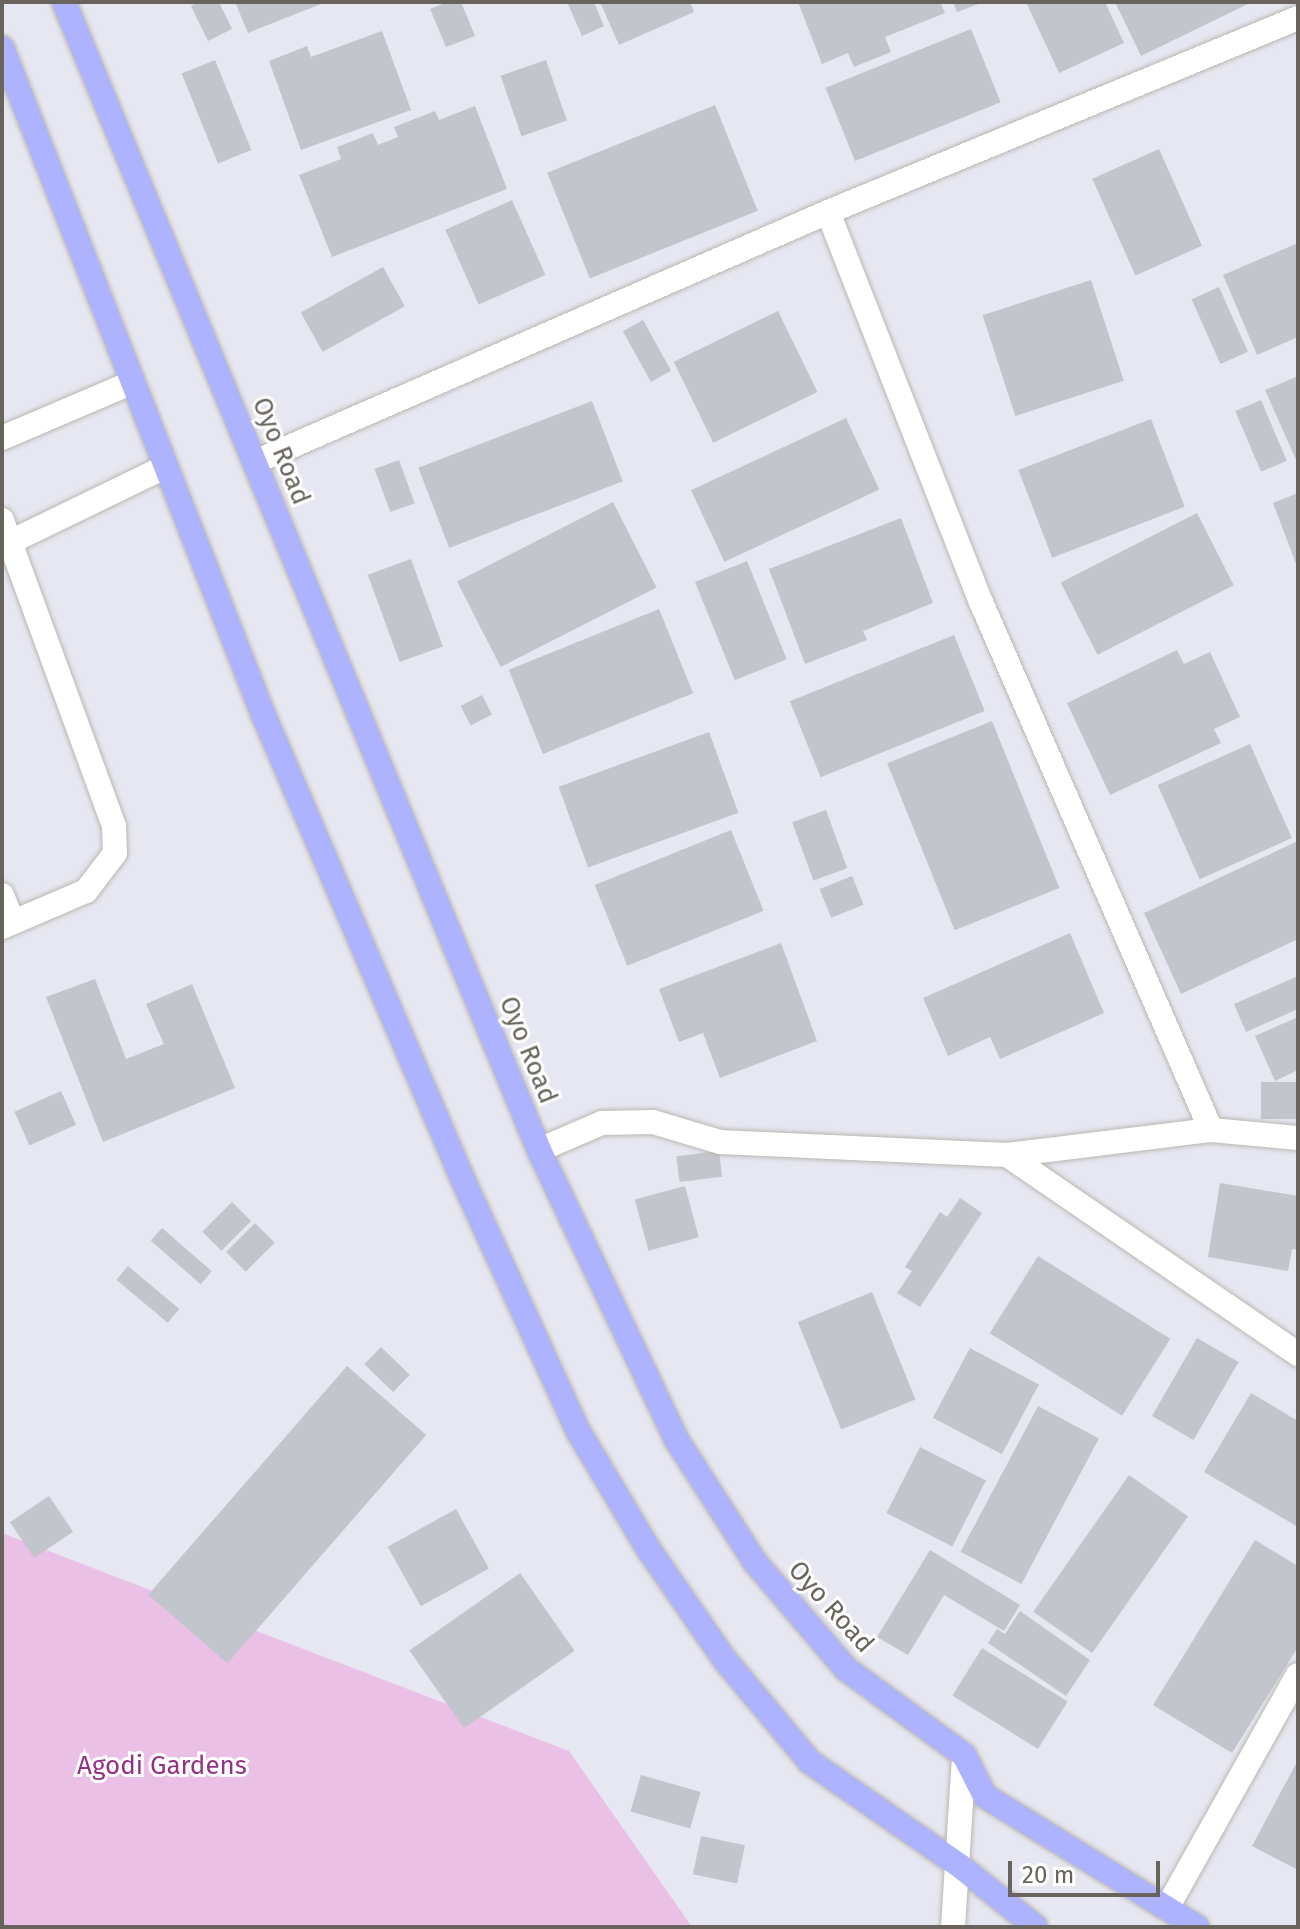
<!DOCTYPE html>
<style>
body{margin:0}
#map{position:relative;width:1300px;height:1929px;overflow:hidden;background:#e6e7f1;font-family:"Fira Sans",sans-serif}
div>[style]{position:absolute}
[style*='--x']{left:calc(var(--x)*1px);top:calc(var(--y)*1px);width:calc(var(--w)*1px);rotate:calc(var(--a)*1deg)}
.green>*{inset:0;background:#eac0e7}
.building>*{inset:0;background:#c3c5cc;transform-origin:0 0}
.roads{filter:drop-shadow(0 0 2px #bab7b1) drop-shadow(0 0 2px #bab7b1)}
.minor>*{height:24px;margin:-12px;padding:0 12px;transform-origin:12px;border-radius:12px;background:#fff}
.major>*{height:24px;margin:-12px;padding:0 12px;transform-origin:12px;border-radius:12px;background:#adb3ff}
span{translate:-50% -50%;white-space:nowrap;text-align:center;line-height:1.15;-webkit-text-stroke:6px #fff;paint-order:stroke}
.street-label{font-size:26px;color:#68645d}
.park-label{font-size:26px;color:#943086}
.frame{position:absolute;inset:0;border:4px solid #68645d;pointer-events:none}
.scale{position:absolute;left:1008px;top:1861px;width:152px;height:36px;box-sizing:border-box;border:4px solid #68645d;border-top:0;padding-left:10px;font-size:24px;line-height:28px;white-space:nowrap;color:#68645d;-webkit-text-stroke:6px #fff;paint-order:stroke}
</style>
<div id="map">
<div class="green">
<div style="clip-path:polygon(2px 1533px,569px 1751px,692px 1927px,2px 1927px)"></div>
</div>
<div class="building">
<div style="clip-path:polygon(199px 2px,219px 2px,232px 29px,208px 41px,191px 6px)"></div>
<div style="clip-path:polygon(235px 2px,326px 2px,248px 33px)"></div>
<div style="clip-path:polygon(448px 2px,461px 2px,475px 36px,446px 47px,430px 9px)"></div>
<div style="clip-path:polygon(567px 2px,594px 2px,604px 26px,582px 36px)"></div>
<div style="clip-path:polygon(600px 2px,690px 2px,694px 12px,619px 45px)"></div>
<div style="clip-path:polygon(798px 2px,940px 2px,945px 13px,885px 37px,891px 52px,854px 67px,848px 53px,822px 64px)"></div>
<div style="clip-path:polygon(953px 2px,984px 2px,957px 12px)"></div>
<div style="clip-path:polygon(1026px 2px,1105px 2px,1124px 43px,1059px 73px)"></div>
<div style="clip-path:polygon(1115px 2px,1252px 2px,1141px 56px)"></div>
<div style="left:971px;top:29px;width:79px;height:157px;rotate:68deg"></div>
<div style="clip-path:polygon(382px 31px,411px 110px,301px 150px,269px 61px,307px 46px,311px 57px)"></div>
<div style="left:215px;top:60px;width:97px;height:36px;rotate:68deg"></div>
<div style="left:546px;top:60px;width:64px;height:48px;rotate:71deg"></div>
<div style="left:715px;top:105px;width:114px;height:181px;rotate:68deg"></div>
<div style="clip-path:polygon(475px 106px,507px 189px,332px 257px,299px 175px,341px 159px,337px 147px,373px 133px,378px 145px,398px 137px,394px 127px,435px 111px,439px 120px)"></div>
<div style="left:1159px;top:149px;width:106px;height:73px;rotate:66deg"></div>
<div style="left:512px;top:200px;width:82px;height:73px;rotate:66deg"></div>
<div style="clip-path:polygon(1298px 243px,1298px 337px,1257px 355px,1223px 275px)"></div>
<div style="left:383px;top:267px;width:45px;height:94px;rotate:61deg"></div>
<div style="left:1091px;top:280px;width:106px;height:114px;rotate:72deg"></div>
<div style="left:1219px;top:287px;width:71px;height:30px;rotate:66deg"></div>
<div style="left:778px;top:311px;width:90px;height:116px;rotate:64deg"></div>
<div style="left:643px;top:320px;width:58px;height:23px;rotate:61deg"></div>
<div style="clip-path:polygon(1298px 376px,1298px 464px,1265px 390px)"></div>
<div style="left:1261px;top:400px;width:66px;height:28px;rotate:67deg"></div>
<div style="left:592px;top:401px;width:86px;height:186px;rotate:69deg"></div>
<div style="left:846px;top:418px;width:79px;height:171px;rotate:65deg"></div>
<div style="left:1151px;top:419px;width:94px;height:142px;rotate:69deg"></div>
<div style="left:399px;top:460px;width:46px;height:26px;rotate:70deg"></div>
<div style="clip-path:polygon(1298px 493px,1298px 569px,1273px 503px)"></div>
<div style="left:613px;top:502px;width:96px;height:175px;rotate:63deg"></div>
<div style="left:1197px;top:513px;width:81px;height:153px;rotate:63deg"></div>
<div style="clip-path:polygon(901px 518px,933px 603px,863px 631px,867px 640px,805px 664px,769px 569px)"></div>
<div style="left:411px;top:559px;width:93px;height:46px;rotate:70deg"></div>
<div style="left:747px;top:561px;width:106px;height:56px;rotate:68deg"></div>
<div style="left:659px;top:609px;width:91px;height:162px;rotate:68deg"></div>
<div style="left:954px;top:635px;width:82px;height:177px;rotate:68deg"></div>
<div style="clip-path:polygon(1177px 650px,1184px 664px,1210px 652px,1240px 717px,1214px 729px,1221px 743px,1110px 795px,1067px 703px)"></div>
<div style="left:482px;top:695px;width:22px;height:24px;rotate:63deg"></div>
<div style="left:992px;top:721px;width:180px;height:113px;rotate:68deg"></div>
<div style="left:709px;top:732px;width:86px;height:160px;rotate:70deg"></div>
<div style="left:1250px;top:744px;width:103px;height:101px;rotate:66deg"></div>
<div style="left:826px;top:810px;width:62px;height:36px;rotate:70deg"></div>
<div style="left:731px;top:830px;width:87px;height:147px;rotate:68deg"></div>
<div style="clip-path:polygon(1298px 841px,1298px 939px,1181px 994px,1144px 913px)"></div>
<div style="left:852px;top:876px;width:31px;height:35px;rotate:68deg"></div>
<div style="clip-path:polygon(1070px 933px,1104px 1013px,1000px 1059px,990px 1037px,948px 1056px,923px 998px)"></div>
<div style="clip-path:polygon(781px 943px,817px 1041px,720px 1078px,703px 1033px,679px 1042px,659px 989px)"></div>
<div style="clip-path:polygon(1298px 976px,1298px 1009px,1246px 1032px,1234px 1004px)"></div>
<div style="clip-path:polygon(95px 979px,126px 1059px,164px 1044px,146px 1004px,192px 984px,235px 1088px,103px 1142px,46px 997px)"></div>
<div style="clip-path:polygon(1298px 1017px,1298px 1070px,1275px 1081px,1255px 1036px)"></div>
<div style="left:1298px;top:1082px;width:37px;height:37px;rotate:90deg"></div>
<div style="left:61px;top:1091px;width:37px;height:51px;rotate:66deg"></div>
<div style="left:719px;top:1151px;width:26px;height:43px;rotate:83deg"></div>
<div style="clip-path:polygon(1220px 1183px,1298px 1196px,1298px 1250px,1292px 1249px,1288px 1271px,1208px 1257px)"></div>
<div style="left:685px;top:1186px;width:53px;height:52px;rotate:75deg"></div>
<div style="clip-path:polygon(960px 1198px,982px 1213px,920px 1307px,897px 1293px,912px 1271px,905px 1267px,940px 1212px,947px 1217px)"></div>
<div style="left:232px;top:1202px;width:27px;height:42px;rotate:45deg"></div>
<div style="left:255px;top:1223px;width:28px;height:41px;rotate:45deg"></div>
<div style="left:162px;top:1228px;width:66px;height:17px;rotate:41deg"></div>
<div style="left:1038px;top:1256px;width:156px;height:91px;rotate:32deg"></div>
<div style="left:128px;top:1266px;width:67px;height:18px;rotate:40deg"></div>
<div style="left:872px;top:1292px;width:116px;height:80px;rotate:68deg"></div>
<div style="left:1197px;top:1338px;width:48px;height:90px;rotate:30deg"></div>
<div style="left:381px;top:1347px;width:40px;height:24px;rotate:44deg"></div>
<div style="left:970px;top:1348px;width:78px;height:79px;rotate:28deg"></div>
<div style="left:347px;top:1366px;width:105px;height:303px;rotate:41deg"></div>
<div style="clip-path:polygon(1251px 1393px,1298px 1421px,1298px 1527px,1204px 1472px)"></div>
<div style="left:1038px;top:1406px;width:69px;height:165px;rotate:28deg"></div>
<div style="left:920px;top:1447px;width:74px;height:74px;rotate:27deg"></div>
<div style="left:1129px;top:1475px;width:72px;height:167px;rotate:35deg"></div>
<div style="left:49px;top:1496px;width:43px;height:47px;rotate:56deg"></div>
<div style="left:456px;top:1509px;width:68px;height:78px;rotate:61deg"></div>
<div style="clip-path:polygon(1255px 1540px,1298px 1566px,1298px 1647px,1232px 1753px,1153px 1705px)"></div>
<div style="clip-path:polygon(930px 1550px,1020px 1605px,1004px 1631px,944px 1595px,908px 1655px,877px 1637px)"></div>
<div style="left:520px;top:1573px;width:95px;height:135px;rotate:55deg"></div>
<div style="clip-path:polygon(1020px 1611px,1090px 1660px,1066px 1696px,988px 1643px,997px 1629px,1005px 1634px)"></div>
<div style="left:982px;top:1648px;width:101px;height:56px;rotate:32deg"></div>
<div style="clip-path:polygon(1298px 1760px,1298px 1870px,1252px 1846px)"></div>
<div style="left:641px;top:1775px;width:62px;height:38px;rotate:16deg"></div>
<div style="left:701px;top:1836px;width:45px;height:39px;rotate:12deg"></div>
</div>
<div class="roads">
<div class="minor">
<div style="--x:828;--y:212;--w:419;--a:68.6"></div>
<div style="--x:981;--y:602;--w:576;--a:66.46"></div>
<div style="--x:2;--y:438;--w:142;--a:-23.1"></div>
<div style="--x:255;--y:462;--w:625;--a:-23.57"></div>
<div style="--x:828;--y:212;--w:508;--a:-22.43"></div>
<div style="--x:2;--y:520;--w:326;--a:69.9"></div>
<div style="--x:114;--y:826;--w:27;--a:88"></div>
<div style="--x:115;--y:853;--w:48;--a:127.3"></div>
<div style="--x:86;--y:891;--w:91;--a:156.8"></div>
<div style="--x:2;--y:546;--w:181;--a:-25.9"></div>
<div style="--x:2;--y:895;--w:29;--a:68"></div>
<div style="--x:539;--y:1150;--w:69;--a:-23.2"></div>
<div style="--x:602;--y:1123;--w:51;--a:-1.1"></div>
<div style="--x:653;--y:1122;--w:70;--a:16.6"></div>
<div style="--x:720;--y:1142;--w:287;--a:2.6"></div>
<div style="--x:1007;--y:1155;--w:206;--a:-7"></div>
<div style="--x:1211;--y:1130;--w:87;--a:5.3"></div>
<div style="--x:1007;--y:1155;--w:353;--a:34.4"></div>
<div style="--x:1167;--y:1908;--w:267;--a:-60.7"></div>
<div style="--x:953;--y:1927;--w:172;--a:-86.3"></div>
</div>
<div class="major">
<div style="--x:64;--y:2;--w:1242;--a:67.52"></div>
<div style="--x:539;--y:1150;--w:320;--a:64.6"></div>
<div style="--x:676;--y:1439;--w:146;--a:57.3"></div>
<div style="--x:755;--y:1562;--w:140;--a:49.6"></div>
<div style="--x:846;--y:1669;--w:146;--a:36.1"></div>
<div style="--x:964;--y:1755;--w:46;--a:62.9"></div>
<div style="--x:985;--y:1796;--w:249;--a:31.7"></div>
<div style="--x:2;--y:48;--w:715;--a:68.6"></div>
<div style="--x:263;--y:714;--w:509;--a:66.76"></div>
<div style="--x:464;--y:1182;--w:274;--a:65.4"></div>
<div style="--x:578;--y:1431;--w:139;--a:59.2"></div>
<div style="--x:649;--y:1550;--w:134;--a:55.4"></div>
<div style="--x:725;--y:1660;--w:133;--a:50.2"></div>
<div style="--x:810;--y:1762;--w:183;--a:34.7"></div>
<div style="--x:960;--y:1866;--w:97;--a:38.8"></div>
</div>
</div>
<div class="street-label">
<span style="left:281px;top:451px;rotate:68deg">Oyo Road</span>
<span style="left:528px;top:1050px;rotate:68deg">Oyo Road</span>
<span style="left:831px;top:1607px;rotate:48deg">Oyo Road</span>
</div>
<div class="park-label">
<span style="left:162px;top:1766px">Agodi Gardens</span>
</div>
<div class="frame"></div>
<div class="scale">20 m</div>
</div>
